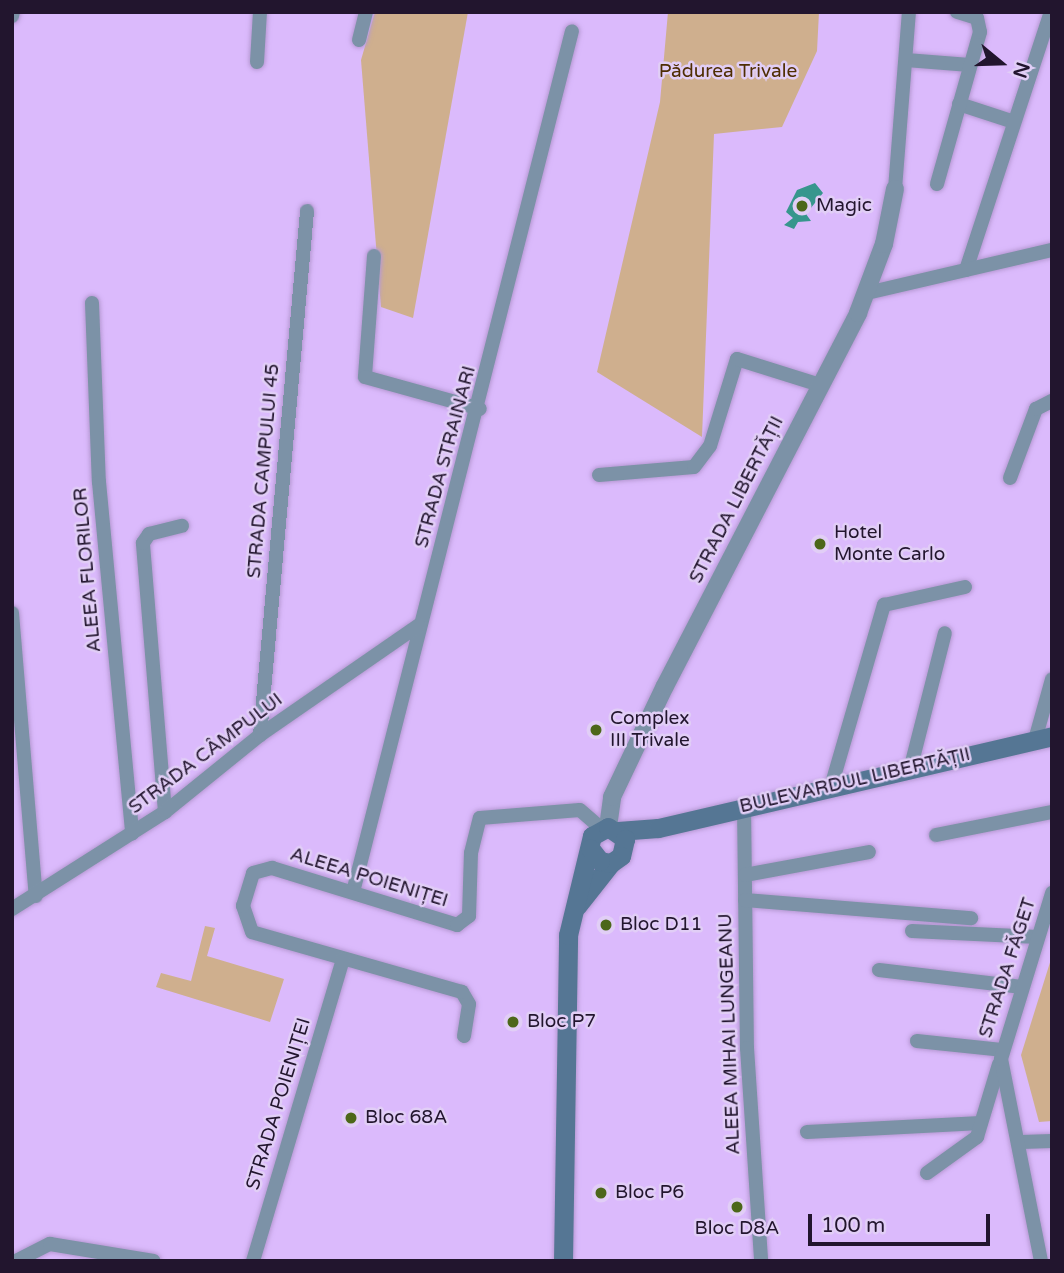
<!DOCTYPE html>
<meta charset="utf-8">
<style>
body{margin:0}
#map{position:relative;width:1064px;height:1273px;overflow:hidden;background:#dbbafc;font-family:"Varela Round",sans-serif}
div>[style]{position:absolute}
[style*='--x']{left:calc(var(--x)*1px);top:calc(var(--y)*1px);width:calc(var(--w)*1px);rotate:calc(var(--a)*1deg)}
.green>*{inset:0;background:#cfaf8e}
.water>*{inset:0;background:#37968d}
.roads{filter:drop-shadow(0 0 2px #b699d3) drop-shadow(0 0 2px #b699d3)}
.minor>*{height:14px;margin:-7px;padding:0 7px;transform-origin:7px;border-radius:7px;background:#7c92a7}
.tertiary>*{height:18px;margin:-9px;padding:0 9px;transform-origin:9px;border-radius:9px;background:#7c92a7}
.secondary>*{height:19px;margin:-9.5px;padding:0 9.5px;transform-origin:9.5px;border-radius:9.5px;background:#557694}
.dots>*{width:19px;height:19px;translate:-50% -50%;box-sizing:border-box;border:4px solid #e1cef6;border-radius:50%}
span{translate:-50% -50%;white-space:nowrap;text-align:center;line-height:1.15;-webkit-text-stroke:5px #e1cef6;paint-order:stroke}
.park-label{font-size:19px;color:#4e2d02}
.poi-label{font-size:19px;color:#22152e}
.left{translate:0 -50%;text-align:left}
.street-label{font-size:19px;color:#22152e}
.frame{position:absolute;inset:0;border:14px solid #22152e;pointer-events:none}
.north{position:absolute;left:966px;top:28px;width:70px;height:70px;-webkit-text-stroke:5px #e1cef6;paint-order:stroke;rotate:109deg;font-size:19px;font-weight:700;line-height:28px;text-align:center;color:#22152e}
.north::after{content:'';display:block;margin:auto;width:24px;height:32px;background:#22152e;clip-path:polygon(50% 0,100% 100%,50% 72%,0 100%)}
.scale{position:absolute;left:808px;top:1214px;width:182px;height:32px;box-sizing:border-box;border:4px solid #22152e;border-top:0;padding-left:9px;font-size:21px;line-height:24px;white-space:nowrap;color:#22152e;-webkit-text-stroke:5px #e1cef6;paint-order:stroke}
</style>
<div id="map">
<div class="green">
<div style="clip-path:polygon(375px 12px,468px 12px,413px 318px,381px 307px,361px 60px)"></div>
<div style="clip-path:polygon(668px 12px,819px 12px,817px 51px,782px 127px,714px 134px,702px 437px,597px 372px,660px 102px)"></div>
<div style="clip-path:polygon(205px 926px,215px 928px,207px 956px,284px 979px,270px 1022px,156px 987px,161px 973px,191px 981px)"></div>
<div style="clip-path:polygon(1052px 956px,1052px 1121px,1039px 1122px,1021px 1055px)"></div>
</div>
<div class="water">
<div style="clip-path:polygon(815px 183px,823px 193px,806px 214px,811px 221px,798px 222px,794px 229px,784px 225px,793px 218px,786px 212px,797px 190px)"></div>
</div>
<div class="roads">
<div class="minor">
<div style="--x:12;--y:16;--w:4;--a:-76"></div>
<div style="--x:359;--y:40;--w:29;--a:-76"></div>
<div style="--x:906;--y:60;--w:64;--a:4.5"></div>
<div style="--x:257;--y:62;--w:50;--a:-86.6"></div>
<div style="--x:959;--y:104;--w:58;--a:18.1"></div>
<div style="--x:937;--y:184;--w:158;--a:-74.2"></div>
<div style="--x:980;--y:32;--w:14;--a:-102"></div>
<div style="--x:977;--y:18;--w:21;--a:-163"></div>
<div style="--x:895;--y:189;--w:178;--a:-85.5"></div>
<div style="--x:374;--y:256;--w:121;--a:94.3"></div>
<div style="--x:365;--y:377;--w:119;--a:15.5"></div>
<div style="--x:966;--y:270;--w:272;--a:-71.8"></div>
<div style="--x:867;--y:293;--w:190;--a:-13.1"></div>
<div style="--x:92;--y:303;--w:179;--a:87.8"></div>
<div style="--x:99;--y:482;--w:353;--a:84.6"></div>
<div style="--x:599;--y:475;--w:95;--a:-4.8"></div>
<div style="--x:694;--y:467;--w:26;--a:-53"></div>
<div style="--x:710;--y:446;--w:91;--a:-72.8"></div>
<div style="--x:737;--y:359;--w:87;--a:17.4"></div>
<div style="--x:1010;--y:478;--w:74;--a:-69.4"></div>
<div style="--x:1036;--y:409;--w:18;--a:-27"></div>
<div style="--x:12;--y:613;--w:284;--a:85.2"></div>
<div style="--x:260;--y:735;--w:526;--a:-84.87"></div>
<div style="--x:1035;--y:740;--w:63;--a:-74.4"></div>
<div style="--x:910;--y:770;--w:141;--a:-75.7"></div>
<div style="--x:831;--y:787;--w:190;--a:-73.8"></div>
<div style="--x:884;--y:605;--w:83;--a:-12.5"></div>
<div style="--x:744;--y:806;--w:242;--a:89.3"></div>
<div style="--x:747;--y:1048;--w:213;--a:86.2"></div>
<div style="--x:165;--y:812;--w:270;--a:-94.7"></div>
<div style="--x:143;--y:543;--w:11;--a:-56"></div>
<div style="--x:149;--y:534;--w:34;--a:-14"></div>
<div style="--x:936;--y:835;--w:118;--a:-11.2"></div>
<div style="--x:745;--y:875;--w:126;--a:-10.5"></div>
<div style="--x:353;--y:892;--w:888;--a:-75.73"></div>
<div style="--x:745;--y:900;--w:227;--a:4.6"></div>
<div style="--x:12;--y:909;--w:181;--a:-32.4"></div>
<div style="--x:165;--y:812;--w:122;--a:-39"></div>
<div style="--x:260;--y:735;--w:193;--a:-34.7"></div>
<div style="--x:912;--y:931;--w:126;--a:2.7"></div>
<div style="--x:879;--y:970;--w:144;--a:6.8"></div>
<div style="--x:464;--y:1036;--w:32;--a:-81"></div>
<div style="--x:469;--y:1004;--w:14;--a:-120"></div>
<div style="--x:462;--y:992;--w:218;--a:-164.1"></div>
<div style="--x:252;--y:932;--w:28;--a:-109"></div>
<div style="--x:243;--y:906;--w:34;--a:-73"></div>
<div style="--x:253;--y:873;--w:20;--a:-15"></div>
<div style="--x:272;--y:868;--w:194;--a:17.1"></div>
<div style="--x:457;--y:925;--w:15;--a:-37"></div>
<div style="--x:469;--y:916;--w:63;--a:-88.2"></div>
<div style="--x:471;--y:853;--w:36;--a:-76"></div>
<div style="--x:480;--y:818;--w:100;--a:-4.6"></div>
<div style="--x:580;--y:810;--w:28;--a:41"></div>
<div style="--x:917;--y:1041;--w:85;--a:6"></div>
<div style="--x:807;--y:1132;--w:174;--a:-3"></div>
<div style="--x:1021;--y:1142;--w:31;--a:-2"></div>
<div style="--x:927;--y:1173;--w:62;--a:-35.8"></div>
<div style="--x:977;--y:1137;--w:76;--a:-73.2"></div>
<div style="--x:16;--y:1261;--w:38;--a:-27"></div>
<div style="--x:50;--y:1244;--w:105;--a:9.3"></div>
<div style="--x:253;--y:1261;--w:315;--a:-73.4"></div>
<div style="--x:1041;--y:1261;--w:206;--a:-101.2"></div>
<div style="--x:1001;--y:1059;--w:174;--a:-72.9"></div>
</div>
<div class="tertiary">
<div style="--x:608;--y:827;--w:30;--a:-82"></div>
<div style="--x:612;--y:797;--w:123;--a:-64.5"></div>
<div style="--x:665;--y:686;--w:420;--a:-62.6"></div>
<div style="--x:858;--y:313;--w:74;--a:-69.4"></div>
<div style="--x:884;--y:244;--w:56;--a:-78.7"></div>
</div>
<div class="secondary">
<div style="--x:618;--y:831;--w:40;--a:-4.3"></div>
<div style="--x:658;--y:828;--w:405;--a:-13.1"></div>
<div style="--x:577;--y:906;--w:55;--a:-51.7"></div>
<div style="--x:563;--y:1261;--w:326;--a:-89.1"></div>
<div style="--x:568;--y:935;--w:102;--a:-76.4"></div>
<div style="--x:592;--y:836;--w:18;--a:-29"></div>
<div style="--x:608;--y:827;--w:21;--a:35"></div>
<div style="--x:625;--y:839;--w:17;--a:103"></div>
<div style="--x:621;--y:856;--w:12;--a:145"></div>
<div style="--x:611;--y:863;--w:11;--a:-170"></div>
<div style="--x:600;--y:861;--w:16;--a:-128"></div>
</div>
</div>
<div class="dots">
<div style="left:802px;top:206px;background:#4c6719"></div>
<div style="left:820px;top:544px;background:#4c6719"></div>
<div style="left:596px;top:730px;background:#4c6719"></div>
<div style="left:606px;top:925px;background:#4c6719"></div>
<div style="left:513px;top:1022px;background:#4c6719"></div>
<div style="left:351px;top:1118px;background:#4c6719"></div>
<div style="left:601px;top:1193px;background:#4c6719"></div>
<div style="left:737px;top:1207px;background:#4c6719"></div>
</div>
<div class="park-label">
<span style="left:728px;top:72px">Pădurea Trivale</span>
</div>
<div class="poi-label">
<span class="left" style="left:816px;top:206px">Magic</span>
<span class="left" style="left:834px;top:544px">Hotel<br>Monte Carlo</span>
<span class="left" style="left:610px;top:730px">Complex<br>III Trivale</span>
<span class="left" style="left:620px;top:925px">Bloc D11</span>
<span class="left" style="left:527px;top:1022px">Bloc P7</span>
<span class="left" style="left:365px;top:1118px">Bloc 68A</span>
<span class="left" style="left:615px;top:1193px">Bloc P6</span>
<span style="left:737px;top:1229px">Bloc D8A</span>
</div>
<div class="street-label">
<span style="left:446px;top:457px;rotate:-75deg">STRADA STRAINARI</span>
<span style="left:264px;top:471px;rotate:-85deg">STRADA CAMPULUI 45</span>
<span style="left:737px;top:500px;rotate:-63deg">STRADA LIBERTĂȚII</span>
<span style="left:88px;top:570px;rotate:-95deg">ALEEA FLORILOR</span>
<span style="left:206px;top:754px;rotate:-37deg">STRADA CÂMPULUI</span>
<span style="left:855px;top:781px;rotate:-13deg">BULEVARDUL LIBERTĂȚII</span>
<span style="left:369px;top:878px;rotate:17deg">ALEEA POIENIȚEI</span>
<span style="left:1008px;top:968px;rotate:-72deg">STRADA FĂGET</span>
<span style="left:730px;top:1034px;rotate:-92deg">ALEEA MIHAI LUNGEANU</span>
<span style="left:279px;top:1104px;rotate:-73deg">STRADA POIENIȚEI</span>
</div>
<div class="frame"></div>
<div class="north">N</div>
<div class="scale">100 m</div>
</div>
